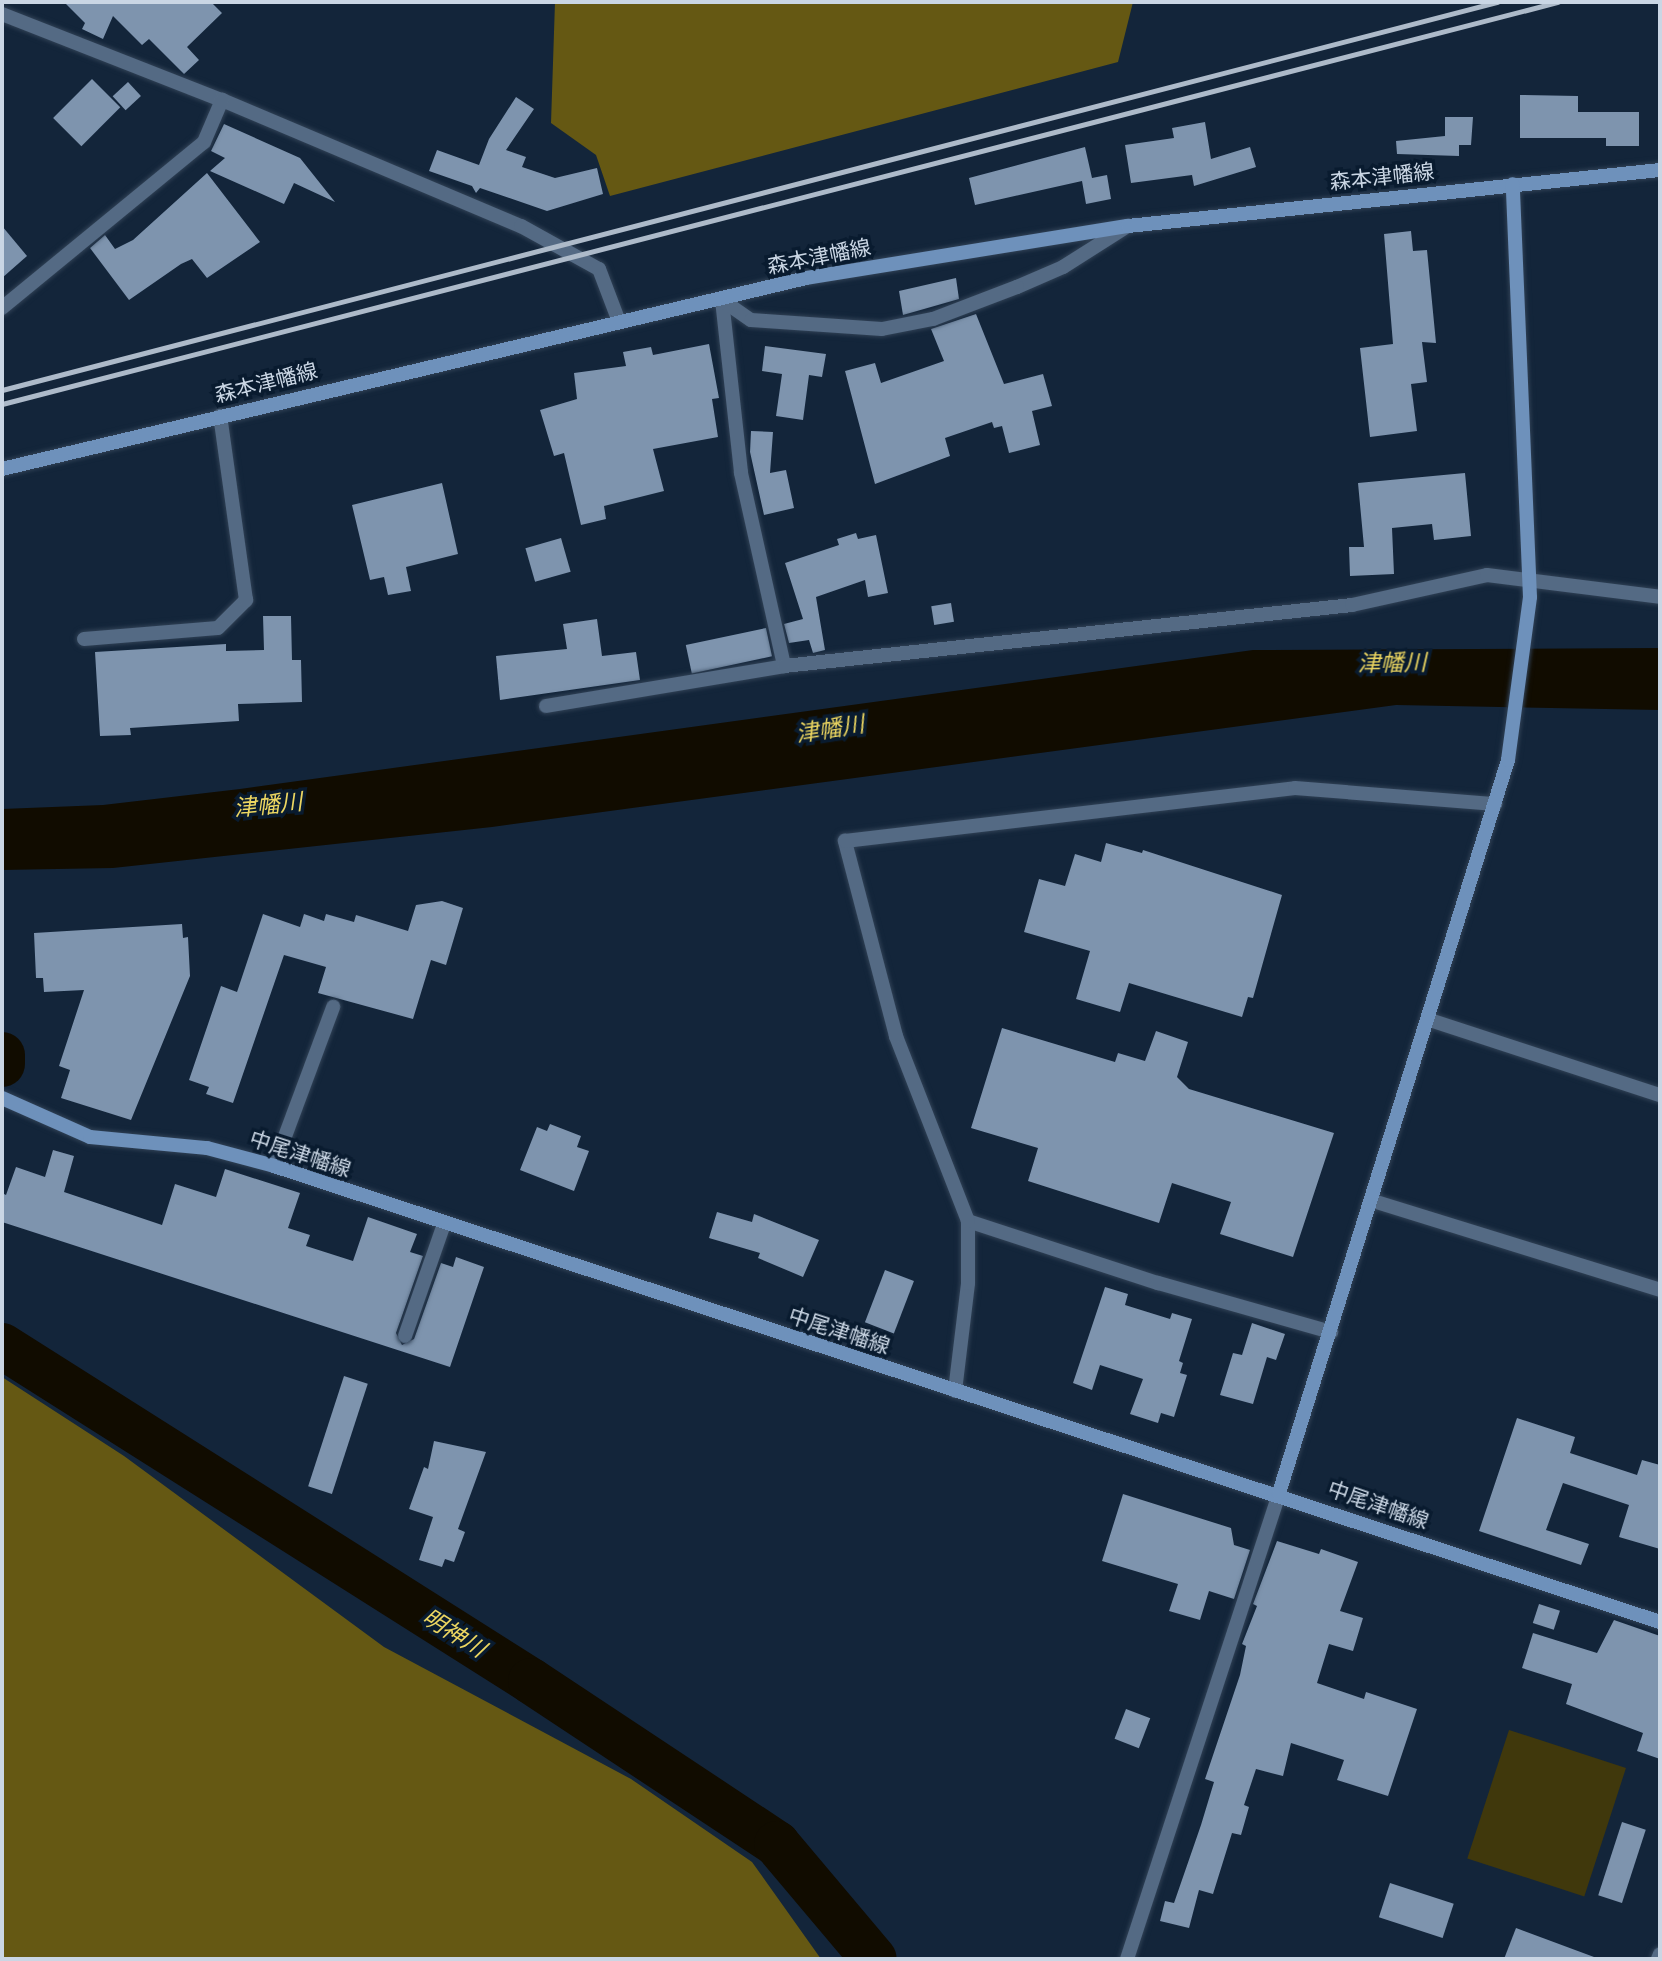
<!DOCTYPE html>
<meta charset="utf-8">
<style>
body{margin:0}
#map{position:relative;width:1662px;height:1961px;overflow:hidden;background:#13253a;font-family:"Fira Sans Condensed","Noto Sans JP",sans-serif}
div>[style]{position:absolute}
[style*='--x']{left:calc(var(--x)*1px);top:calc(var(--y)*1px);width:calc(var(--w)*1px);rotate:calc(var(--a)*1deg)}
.green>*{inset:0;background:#40380c;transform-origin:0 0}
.forest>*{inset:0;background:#655813}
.water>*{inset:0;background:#110c00}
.river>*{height:46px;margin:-23px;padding:0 23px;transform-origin:23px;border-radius:23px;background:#110c00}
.building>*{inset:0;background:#7e94ae;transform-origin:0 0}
.roads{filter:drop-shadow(0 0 2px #304155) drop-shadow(0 0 2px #304155)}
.lane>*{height:14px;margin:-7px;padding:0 7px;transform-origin:7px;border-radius:7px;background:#546a84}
.street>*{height:14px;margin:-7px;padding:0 7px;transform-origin:7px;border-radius:7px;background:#546a84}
.secondary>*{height:14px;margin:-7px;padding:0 7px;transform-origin:7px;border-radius:7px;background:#6e91bb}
.rail>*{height:5px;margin:-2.5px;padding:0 2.5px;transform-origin:2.5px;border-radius:2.5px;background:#adbac9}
span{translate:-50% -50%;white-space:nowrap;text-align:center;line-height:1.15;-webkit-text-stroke:7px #091b2f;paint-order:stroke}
.street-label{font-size:21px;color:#cad6e4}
.water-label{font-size:23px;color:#ecd661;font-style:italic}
.frame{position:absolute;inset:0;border:4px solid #cad6e4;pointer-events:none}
</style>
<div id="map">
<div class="green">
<div style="left:1509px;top:1730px;width:123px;height:135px;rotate:18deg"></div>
</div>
<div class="forest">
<div style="clip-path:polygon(555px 2px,1133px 2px,1118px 62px,610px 196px,596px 155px,551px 123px)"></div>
<div style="clip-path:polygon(2px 1377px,124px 1456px,384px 1647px,631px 1779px,752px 1862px,821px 1959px,2px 1959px)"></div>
</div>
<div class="water">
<div style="clip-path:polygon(1660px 648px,1660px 710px,1396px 705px,492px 827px,113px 868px,2px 870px,2px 809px,103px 805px,240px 789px,1253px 650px)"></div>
</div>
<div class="river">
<div style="--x:2;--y:1055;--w:9;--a:90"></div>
<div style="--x:2;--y:1346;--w:626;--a:32.34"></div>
<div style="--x:531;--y:1681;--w:295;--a:33.5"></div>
<div style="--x:777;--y:1844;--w:150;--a:49.9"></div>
</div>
<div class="building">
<div style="clip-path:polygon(64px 2px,211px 2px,222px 13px,187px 47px,199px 60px,184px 74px,149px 39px,142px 45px,113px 16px,103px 39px,82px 29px,85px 23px)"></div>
<div style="left:92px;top:79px;width:40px;height:55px;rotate:45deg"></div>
<div style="left:128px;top:82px;width:19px;height:21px;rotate:47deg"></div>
<div style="clip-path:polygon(1520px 95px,1578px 96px,1578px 112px,1639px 112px,1639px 146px,1606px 146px,1606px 138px,1520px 138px)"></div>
<div style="clip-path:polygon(516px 97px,534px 109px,506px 150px,526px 157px,522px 167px,555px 178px,597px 168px,603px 194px,547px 211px,480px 188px,476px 193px,472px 186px,429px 171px,437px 150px,479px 165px,489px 139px)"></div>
<div style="clip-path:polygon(1445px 117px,1473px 117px,1471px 145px,1459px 145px,1459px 156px,1397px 154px,1396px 141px,1445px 136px)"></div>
<div style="clip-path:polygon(1205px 122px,1211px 159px,1250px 147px,1256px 167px,1194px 186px,1192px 175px,1131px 183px,1125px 145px,1174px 138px,1172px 128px)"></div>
<div style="clip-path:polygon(224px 124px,300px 158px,335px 202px,294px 183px,284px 204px,210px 171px,225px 158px,211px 151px)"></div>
<div style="clip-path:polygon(1085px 147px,1092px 178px,1107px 175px,1111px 199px,1086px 204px,1082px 181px,975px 205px,969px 178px)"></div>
<div style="clip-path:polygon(207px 173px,260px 242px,207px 278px,192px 259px,181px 264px,129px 300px,90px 248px,105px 235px,115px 249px,133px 240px)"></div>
<div style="clip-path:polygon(2px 226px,27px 256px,2px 278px)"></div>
<div style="clip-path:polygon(1411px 231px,1413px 251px,1427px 250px,1436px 343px,1422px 342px,1427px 382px,1411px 384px,1417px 431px,1370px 437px,1360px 348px,1393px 344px,1384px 234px)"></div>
<div style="clip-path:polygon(956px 278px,959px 299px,903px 315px,899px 291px)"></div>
<div style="clip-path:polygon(976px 314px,1004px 384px,1043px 374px,1052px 406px,1032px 411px,1040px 445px,1009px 453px,1002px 426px,994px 428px,992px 422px,945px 438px,950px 456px,875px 484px,845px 371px,875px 363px,881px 383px,944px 361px,931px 329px)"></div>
<div style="clip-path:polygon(709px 344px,719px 398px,712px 399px,718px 437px,653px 449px,664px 491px,604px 506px,606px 519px,581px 525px,564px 453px,554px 456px,540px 410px,577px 399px,574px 373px,626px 366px,623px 352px,651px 347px,653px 355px)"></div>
<div style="clip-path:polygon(765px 346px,826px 354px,822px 377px,809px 375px,803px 420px,776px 416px,782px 374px,762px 371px)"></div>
<div style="clip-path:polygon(751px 431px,773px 432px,770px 473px,786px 470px,794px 508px,764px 515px,750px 452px)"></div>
<div style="clip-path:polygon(1465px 473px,1471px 536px,1434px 540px,1432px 524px,1392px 528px,1394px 574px,1350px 576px,1349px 547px,1364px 547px,1358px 483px)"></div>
<div style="clip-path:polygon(442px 483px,458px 554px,406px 567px,411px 591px,388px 595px,384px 577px,370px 580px,352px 505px)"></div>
<div style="clip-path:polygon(856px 533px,858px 539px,876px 535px,888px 593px,868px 597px,865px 580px,816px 597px,825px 650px,813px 653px,809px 640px,789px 643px,784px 624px,803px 619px,785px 563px,839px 545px,837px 539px)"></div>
<div style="left:561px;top:538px;width:35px;height:37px;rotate:74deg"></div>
<div style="left:951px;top:603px;width:19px;height:20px;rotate:81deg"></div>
<div style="clip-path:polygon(263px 616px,291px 616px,292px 660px,301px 660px,302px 702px,238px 704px,239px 721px,130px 728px,131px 735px,100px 736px,95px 652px,226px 644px,226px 651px,264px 650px)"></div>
<div style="clip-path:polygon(597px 619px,602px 656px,636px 652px,640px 680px,500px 700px,496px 656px,567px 649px,563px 624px)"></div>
<div style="left:766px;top:628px;width:29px;height:82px;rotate:78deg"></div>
<div style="clip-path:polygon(1106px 843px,1142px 853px,1143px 850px,1282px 895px,1253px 998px,1248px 997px,1242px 1017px,1129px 983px,1120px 1012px,1076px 999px,1090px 951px,1024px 932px,1039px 879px,1065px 886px,1075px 854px,1101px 862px)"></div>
<div style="clip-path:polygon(442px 901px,463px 908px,446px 965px,431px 960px,413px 1019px,318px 993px,326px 967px,284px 955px,233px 1103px,206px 1094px,209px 1087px,189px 1080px,221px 986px,237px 992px,263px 914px,300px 927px,304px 914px,324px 921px,326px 914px,354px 922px,356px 915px,408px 931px,416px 905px)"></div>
<div style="clip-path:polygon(182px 924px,183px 938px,188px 937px,190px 976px,131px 1120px,61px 1098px,70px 1070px,59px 1066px,84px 990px,44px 992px,43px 978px,36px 978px,34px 933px)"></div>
<div style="clip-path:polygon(1002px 1028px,1115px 1062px,1118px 1053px,1145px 1061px,1156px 1031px,1188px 1042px,1177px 1077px,1189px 1089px,1334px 1133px,1293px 1257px,1220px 1234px,1231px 1202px,1172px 1183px,1159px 1223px,1028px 1181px,1038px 1148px,971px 1128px)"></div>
<div style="clip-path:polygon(550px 1124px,581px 1136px,577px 1147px,589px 1151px,574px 1191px,520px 1170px,537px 1127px,547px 1131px)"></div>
<div style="clip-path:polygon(53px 1150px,74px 1156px,64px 1192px,162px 1225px,175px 1184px,216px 1197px,225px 1169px,300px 1193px,288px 1228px,310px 1235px,306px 1246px,353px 1261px,368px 1217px,417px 1234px,410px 1252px,423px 1256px,396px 1333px,402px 1345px,414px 1339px,441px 1263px,453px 1267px,456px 1257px,484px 1267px,450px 1367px,2px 1222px,2px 1193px,6px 1195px,16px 1167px,45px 1177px)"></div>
<div style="clip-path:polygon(717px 1212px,752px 1222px,754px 1214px,819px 1240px,803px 1277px,758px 1258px,760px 1253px,709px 1238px)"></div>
<div style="left:885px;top:1270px;width:31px;height:56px;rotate:21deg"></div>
<div style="clip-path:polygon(1105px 1287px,1128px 1294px,1125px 1305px,1170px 1319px,1172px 1313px,1192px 1319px,1179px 1361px,1183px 1363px,1180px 1373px,1187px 1375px,1174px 1417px,1161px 1413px,1158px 1423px,1130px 1414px,1143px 1379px,1100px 1365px,1092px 1390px,1073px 1383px)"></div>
<div style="clip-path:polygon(1252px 1323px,1285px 1334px,1276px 1360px,1267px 1357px,1253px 1404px,1220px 1395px,1233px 1353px,1242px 1355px)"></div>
<div style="left:344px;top:1376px;width:25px;height:116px;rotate:18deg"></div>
<div style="clip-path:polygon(1517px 1418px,1575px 1437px,1570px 1453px,1637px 1475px,1642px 1460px,1660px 1465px,1660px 1549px,1619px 1537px,1629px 1505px,1563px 1483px,1546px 1530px,1589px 1544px,1581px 1565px,1479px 1531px)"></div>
<div style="clip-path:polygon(434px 1441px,486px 1452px,458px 1529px,465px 1532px,454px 1562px,445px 1559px,442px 1567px,419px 1560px,433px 1517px,409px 1509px,424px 1467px,428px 1469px)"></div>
<div style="clip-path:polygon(1123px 1494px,1231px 1528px,1234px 1545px,1250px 1550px,1234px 1599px,1209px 1591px,1200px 1620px,1169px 1611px,1178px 1584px,1102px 1561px)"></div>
<div style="clip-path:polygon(1277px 1541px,1319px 1554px,1321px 1549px,1358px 1562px,1340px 1611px,1363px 1618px,1353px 1651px,1329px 1644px,1317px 1683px,1364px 1699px,1366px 1692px,1417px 1709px,1388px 1796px,1337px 1780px,1344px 1760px,1291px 1743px,1283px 1776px,1256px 1769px,1244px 1805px,1249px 1807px,1241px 1835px,1232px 1833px,1213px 1894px,1199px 1890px,1189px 1928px,1160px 1921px,1165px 1901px,1174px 1903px,1201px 1825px,1214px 1782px,1205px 1779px,1240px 1675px,1246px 1646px,1242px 1644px,1257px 1606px,1253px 1604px)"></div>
<div style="left:1539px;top:1604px;width:22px;height:20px;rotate:18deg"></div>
<div style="clip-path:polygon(1614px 1620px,1660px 1636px,1660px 1759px,1637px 1751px,1643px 1733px,1566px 1704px,1572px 1684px,1522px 1668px,1533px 1633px,1597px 1653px)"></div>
<div style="left:1126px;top:1709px;width:26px;height:32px;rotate:21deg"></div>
<div style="left:1622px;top:1822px;width:25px;height:77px;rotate:18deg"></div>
<div style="left:1390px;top:1883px;width:67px;height:36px;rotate:18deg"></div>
<div style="clip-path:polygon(1516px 1928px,1594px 1957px,1593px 1959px,1504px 1959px)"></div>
</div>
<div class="roads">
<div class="lane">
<div style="--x:1017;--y:287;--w:50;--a:-23.5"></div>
<div style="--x:1063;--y:267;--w:75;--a:-32.4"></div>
<div style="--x:84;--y:639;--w:134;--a:-4.7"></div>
<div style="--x:218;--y:628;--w:40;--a:-45"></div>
<div style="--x:246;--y:600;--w:186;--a:-98"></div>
<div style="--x:546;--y:706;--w:241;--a:-9.5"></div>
<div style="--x:274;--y:1166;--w:170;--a:-69.6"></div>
<div style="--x:405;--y:1336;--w:119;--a:-70.8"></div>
</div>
<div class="street">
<div style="--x:2;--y:14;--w:236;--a:21.4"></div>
<div style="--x:222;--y:100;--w:324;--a:22.9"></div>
<div style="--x:521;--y:226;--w:89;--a:28.9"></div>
<div style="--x:599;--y:269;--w:53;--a:69.2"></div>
<div style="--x:722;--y:300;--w:174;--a:83.7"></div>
<div style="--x:741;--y:473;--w:198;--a:77.4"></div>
<div style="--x:784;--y:666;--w:571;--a:-6.13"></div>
<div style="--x:1352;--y:605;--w:138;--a:-12.5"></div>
<div style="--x:1487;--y:575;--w:174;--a:7.2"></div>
<div style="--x:722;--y:300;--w:35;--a:35"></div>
<div style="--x:751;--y:320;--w:131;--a:3.9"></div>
<div style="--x:882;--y:329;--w:52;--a:-11.1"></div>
<div style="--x:933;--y:319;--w:90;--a:-20.9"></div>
<div style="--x:2;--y:308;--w:261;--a:-39.4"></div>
<div style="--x:204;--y:142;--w:46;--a:-66.8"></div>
<div style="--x:1430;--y:1020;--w:242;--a:18.1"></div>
<div style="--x:1373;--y:1201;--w:300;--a:17.2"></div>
<div style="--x:968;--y:1221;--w:200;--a:18.1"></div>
<div style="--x:1158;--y:1283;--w:180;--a:15.8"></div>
<div style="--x:955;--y:1391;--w:109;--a:-83.1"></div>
<div style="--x:968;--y:1283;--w:62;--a:-90"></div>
<div style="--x:968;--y:1221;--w:199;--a:-111.3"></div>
<div style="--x:896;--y:1036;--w:202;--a:-104.7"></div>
<div style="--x:845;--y:841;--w:453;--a:-6.7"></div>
<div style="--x:1295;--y:788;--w:201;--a:4.6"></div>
<div style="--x:1127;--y:1959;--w:490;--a:-71.9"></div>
<div style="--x:1658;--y:1959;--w:5;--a:-68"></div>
</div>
<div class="secondary">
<div style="--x:2;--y:469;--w:826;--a:-13.36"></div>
<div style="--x:806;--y:278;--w:326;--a:-9.2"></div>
<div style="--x:1128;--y:226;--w:535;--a:-6.01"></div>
<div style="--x:2;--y:1098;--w:96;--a:23.9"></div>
<div style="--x:90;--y:1137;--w:118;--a:5.4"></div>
<div style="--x:207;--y:1148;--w:69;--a:15"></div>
<div style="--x:274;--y:1166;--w:1459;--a:18.21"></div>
<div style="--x:1279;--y:1493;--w:768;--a:-72.65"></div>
<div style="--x:1508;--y:760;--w:164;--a:-82.3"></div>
<div style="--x:1530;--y:597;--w:413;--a:-92.4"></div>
</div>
</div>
<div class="rail">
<div style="--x:2;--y:390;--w:1545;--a:-14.55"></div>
<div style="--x:2;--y:404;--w:1607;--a:-14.49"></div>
</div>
<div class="street-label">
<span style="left:1382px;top:177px;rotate:-6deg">森本津幡線</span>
<span style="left:819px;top:257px;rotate:-11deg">森本津幡線</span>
<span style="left:266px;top:383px;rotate:-14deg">森本津幡線</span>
<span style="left:300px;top:1154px;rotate:18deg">中尾津幡線</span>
<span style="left:839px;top:1331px;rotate:18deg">中尾津幡線</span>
<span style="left:1378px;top:1505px;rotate:19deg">中尾津幡線</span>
</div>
<div class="water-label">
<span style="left:1392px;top:663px;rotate:-1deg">津幡川</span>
<span style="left:830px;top:729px;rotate:-9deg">津幡川</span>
<span style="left:268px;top:805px;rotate:-6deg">津幡川</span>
<span style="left:454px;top:1633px;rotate:32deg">明神川</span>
</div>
<div class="frame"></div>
</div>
